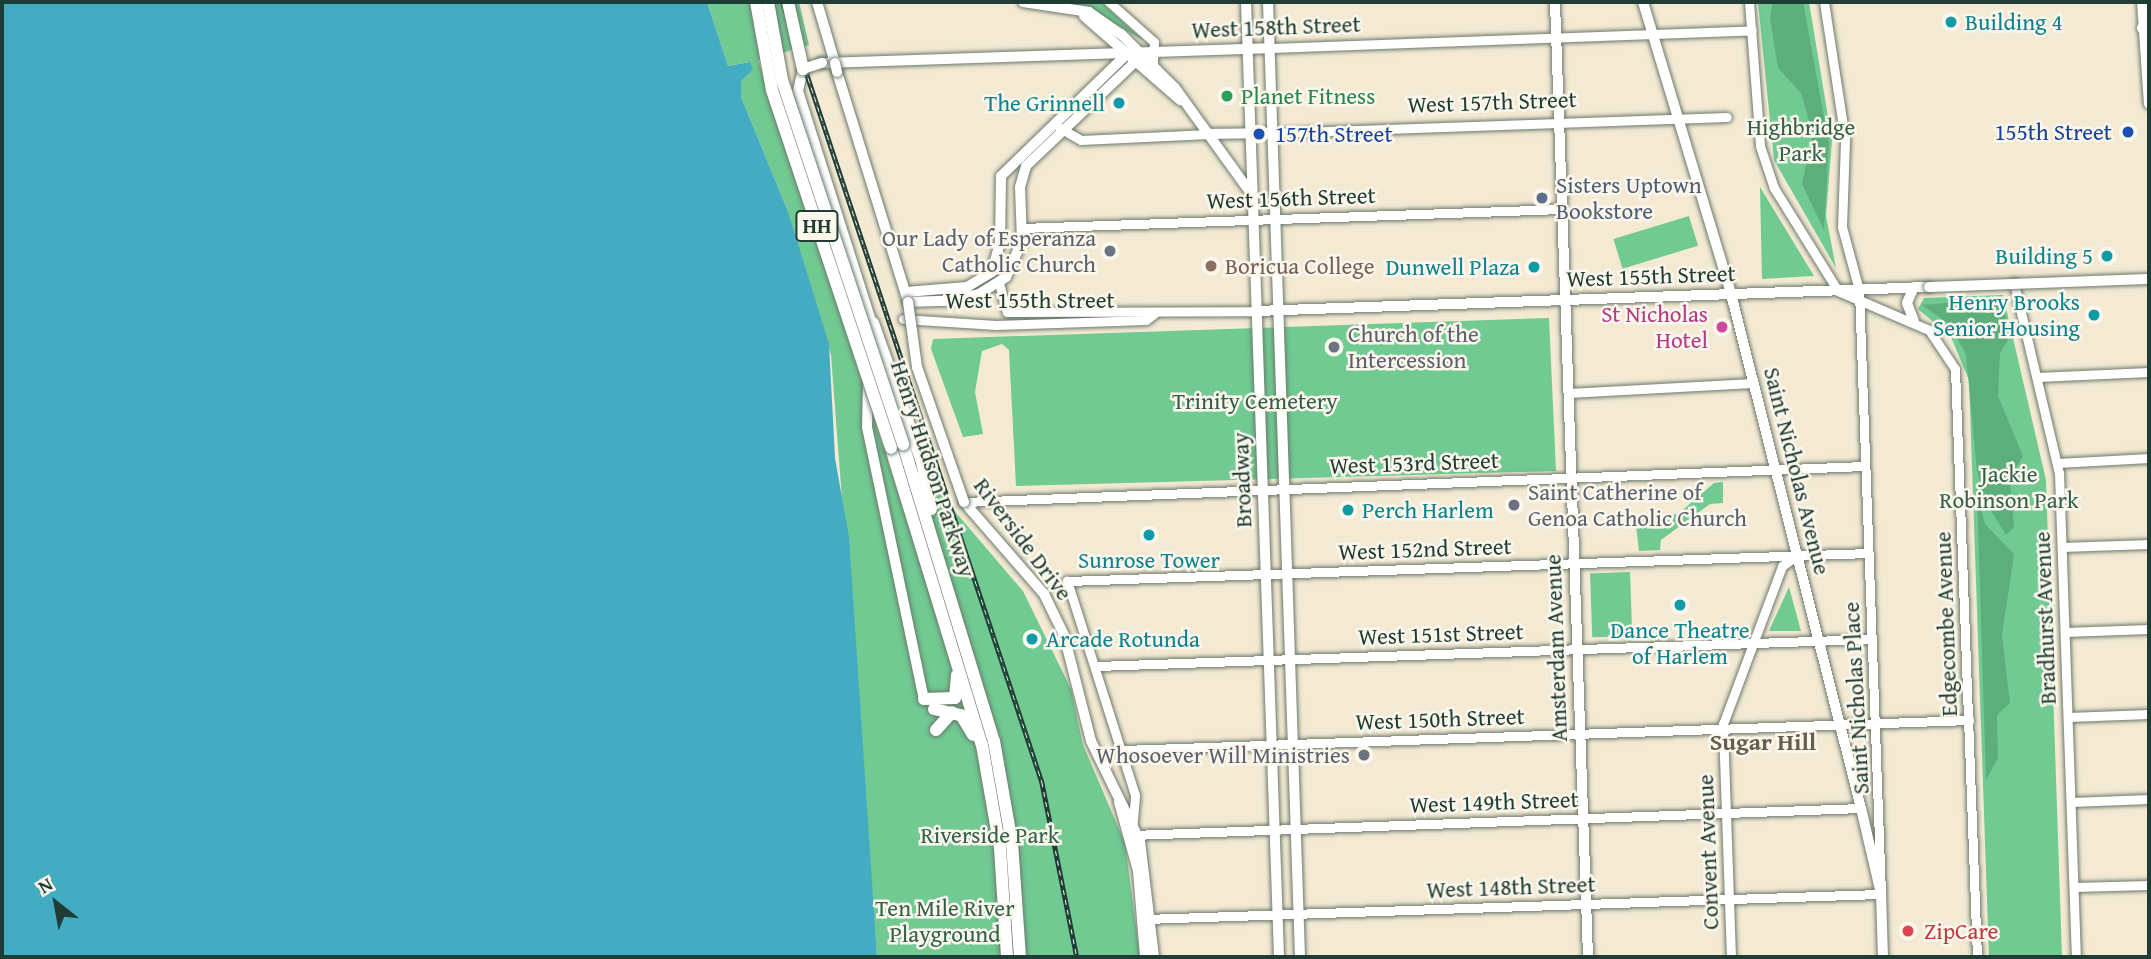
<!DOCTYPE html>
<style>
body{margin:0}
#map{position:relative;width:2151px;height:959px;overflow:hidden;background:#f4ead3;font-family:"Gentium Book Plus",serif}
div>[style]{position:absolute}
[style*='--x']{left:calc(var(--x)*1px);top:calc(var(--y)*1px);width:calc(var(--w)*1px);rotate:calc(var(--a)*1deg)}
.green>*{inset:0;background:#70ca91;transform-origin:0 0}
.forest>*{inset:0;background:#5cae7b}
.water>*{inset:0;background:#43acc2}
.roads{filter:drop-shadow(0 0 2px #6a7a6c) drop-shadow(0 0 2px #6a7a6c)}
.minor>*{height:9px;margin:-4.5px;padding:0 4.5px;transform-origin:4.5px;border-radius:4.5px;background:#fff}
.major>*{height:10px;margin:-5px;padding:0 5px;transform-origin:5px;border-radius:5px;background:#fff}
.highway>*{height:12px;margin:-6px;padding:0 6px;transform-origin:6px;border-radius:6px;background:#fff}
.rail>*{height:4.5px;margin-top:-2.25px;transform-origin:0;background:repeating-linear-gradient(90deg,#fbf7ec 0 5px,#1f3d34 0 10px);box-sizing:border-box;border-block:2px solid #1f3d34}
.bridges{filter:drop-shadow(0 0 2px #6a7a6c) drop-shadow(0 0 2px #6a7a6c)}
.major-bridge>*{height:10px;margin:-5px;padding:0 5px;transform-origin:5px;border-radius:5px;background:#fff}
.highway-bridge>*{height:12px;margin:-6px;padding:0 6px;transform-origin:6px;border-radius:6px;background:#fff}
.dots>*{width:19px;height:19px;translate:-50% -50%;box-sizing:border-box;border:4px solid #fbf7ec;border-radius:50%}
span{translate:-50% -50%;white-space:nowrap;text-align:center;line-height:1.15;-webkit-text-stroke:5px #fbf7ec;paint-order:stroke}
.shield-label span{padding:2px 5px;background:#fbf7ec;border:2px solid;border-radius:5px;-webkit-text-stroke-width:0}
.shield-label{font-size:21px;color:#1f3d34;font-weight:700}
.culture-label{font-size:23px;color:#0d838f}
.left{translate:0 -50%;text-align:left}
.right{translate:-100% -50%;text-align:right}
.street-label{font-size:23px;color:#1f3d34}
.leisure-label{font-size:23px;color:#27864d}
.park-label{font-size:23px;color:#33604b}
.transit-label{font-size:23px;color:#164399}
.service-label{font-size:23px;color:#4e5e75}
.worship-label{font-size:23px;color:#5b616d}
.education-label{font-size:23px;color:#785e54}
.hotel-label{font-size:23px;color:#b23c85}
.health-label{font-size:23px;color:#be3a42}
.neighbourhood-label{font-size:24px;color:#655d4e;font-weight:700}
.frame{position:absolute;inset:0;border:4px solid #1f3d34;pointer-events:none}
.north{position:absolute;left:21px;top:868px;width:70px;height:70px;-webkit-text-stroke:5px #fbf7ec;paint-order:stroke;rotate:329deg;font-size:19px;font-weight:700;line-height:28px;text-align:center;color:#1f3d34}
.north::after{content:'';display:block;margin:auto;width:24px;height:32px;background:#1f3d34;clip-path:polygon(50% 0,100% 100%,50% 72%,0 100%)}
</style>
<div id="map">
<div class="green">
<div style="clip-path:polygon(707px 2px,799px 2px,809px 45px,758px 60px,902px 505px,940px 494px,1023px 591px,1071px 689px,1083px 745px,1125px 843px,1140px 957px,877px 957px,831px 355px,789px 214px,741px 97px,741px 81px,752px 69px,749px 62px,728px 66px)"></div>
<div style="clip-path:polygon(1061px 2px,1101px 2px,1144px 41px,1105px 18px)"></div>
<div style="clip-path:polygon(1758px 2px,1809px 2px,1832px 141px,1826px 216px,1836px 268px,1774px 160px)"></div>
<div style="clip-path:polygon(1760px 187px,1814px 276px,1762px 279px)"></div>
<div style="left:1689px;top:216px;width:31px;height:79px;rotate:73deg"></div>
<div style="clip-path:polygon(2003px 295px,2046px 480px,2062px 957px,1989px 957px,1969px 380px,1951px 337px,1918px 309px,1924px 298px)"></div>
<div style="clip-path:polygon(1549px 318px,1556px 471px,1016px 486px,1009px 350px,1002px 344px,982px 351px,975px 392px,983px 434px,963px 437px,931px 349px,933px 339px)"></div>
<div style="clip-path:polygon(1723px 482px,1723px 503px,1710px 504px,1661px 540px,1660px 550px,1639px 551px,1635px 517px,1678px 514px,1714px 483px)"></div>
<div style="left:1630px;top:572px;width:64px;height:40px;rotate:88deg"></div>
<div style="clip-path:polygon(1789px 587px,1801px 631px,1769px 631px)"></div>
</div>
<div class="forest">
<div style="clip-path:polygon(1803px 2px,1829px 144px,1824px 230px,1802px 184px,1813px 134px,1801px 93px,1778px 68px,1770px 18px,1773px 2px)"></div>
<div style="clip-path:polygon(1994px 299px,2005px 311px,2008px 340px,2000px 353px,1998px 396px,2023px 456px,2010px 478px,2014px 528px,2006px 535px,1985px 501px,1977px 471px,1966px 354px,1949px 324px,1922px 305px)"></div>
<div style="clip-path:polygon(1977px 494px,1985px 524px,2014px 554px,2002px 636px,2010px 703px,1997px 715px,1998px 758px,1986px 780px)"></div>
</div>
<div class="water">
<div style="clip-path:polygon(2px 2px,707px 2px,728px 66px,750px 62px,753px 69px,741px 81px,741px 97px,789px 214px,829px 344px,835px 458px,849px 537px,877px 957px,2px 957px)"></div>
</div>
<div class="roads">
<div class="minor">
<div style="--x:1109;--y:2;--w:60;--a:41.6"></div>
<div style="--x:1154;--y:42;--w:22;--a:93"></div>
<div style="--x:1749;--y:2;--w:144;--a:85.6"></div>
<div style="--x:1760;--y:146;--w:44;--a:71.6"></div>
<div style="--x:1774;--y:188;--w:121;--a:58.1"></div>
<div style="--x:1838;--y:291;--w:99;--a:23.2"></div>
<div style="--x:1929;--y:330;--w:47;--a:56.3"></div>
<div style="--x:1955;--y:369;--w:588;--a:87.86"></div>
<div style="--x:1269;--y:48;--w:483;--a:-2.1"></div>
<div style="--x:1060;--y:128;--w:24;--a:30"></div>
<div style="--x:1081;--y:140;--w:128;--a:-2.7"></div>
<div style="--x:1272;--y:133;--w:455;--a:-2"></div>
<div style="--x:1021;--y:228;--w:541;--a:-2.01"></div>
<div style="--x:999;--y:283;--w:30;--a:75"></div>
<div style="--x:1007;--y:312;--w:249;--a:-0.2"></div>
<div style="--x:2014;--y:283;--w:195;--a:76.7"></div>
<div style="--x:2059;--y:473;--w:484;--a:88"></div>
<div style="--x:903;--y:319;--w:93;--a:3.7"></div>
<div style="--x:996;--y:325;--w:150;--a:-1.9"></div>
<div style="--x:1146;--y:320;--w:10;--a:-37"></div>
<div style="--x:2037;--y:377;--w:112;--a:-2.6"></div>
<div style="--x:1568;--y:393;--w:185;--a:-3.1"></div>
<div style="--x:2057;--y:463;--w:92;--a:-3.1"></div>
<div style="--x:964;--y:502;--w:902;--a:-2.29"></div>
<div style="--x:2062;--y:547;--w:87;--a:-2"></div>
<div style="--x:2065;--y:632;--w:84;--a:-2"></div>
<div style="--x:1096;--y:666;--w:775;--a:-2"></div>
<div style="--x:2068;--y:717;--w:81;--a:-2.1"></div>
<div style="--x:1123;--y:750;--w:847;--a:-2.03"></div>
<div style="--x:2071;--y:802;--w:78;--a:-2.2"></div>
<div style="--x:1132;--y:831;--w:36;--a:-85"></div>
<div style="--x:1135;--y:795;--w:225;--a:-107.6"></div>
<div style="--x:1067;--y:581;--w:802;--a:-2"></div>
<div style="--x:1132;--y:835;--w:729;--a:-2.12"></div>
<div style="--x:2074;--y:887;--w:75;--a:-1.5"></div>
<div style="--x:1145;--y:919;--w:736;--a:-1.95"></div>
<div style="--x:1881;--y:894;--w:604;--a:-92.09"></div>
<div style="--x:1859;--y:290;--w:65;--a:-105.1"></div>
<div style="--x:1842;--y:227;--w:88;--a:-88"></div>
<div style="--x:1845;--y:139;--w:139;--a:-98.7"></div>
<div style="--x:1731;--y:957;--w:233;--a:-92"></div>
<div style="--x:1723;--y:724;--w:169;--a:-69.5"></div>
<div style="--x:1782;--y:566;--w:17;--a:-36"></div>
</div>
<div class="major">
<div style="--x:817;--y:2;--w:64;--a:73.6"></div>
<div style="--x:1023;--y:2;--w:67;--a:8.6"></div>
<div style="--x:1089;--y:12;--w:39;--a:35"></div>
<div style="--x:1121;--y:34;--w:76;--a:45"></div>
<div style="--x:1175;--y:88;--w:133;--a:54.2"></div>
<div style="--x:1246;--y:2;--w:956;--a:88.02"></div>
<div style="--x:1268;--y:2;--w:956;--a:88.08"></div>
<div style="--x:1555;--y:2;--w:956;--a:88.02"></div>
<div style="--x:1643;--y:2;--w:305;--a:73.2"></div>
<div style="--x:1731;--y:294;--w:530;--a:75.81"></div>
<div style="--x:1861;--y:808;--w:88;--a:76.9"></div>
<div style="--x:1881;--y:894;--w:63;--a:88.2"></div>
<div style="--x:2142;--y:2;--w:102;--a:86.1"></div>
<div style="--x:1084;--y:16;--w:128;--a:41.2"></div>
<div style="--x:822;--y:63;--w:447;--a:-1.9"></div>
<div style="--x:803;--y:69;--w:23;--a:103"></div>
<div style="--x:798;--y:91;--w:249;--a:72.4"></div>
<div style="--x:837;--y:72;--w:241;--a:72.8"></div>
<div style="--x:908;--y:302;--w:36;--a:-2"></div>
<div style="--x:944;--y:301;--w:36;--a:-11"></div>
<div style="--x:979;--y:294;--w:32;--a:-32"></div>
<div style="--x:1006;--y:277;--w:39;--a:-66"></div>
<div style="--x:1022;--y:241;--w:54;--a:-92.1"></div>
<div style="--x:1020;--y:187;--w:22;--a:-74"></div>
<div style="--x:1026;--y:166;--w:162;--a:-43.7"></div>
<div style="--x:1209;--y:134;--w:63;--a:-0.9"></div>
<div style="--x:1914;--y:287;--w:17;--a:114"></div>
<div style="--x:1907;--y:303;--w:19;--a:69"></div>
<div style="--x:906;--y:292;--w:61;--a:-4.7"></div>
<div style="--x:967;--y:287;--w:29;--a:-31"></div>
<div style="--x:992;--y:272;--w:31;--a:-75"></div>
<div style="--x:1000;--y:242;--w:66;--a:-89.1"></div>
<div style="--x:1001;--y:176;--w:177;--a:-44.1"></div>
<div style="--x:1256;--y:311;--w:673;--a:-2.04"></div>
<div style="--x:868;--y:383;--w:44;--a:91.3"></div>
<div style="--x:867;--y:427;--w:278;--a:78.2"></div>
<div style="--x:964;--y:502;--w:122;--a:49"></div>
<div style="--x:1044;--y:594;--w:46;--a:64"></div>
<div style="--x:1064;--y:635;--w:109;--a:75.7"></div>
<div style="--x:1091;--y:741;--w:111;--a:63.9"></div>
<div style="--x:1140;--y:841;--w:117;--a:83.1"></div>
<div style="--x:1119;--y:802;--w:72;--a:74.6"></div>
<div style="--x:1138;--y:871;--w:86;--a:85.3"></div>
</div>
<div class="highway">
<div style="--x:2143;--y:28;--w:6;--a:-18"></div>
<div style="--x:873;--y:323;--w:147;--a:70.6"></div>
<div style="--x:922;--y:462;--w:48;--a:79.2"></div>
<div style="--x:903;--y:444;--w:311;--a:73"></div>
<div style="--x:994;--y:741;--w:104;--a:80"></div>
<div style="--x:1012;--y:843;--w:114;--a:86"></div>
<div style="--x:891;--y:448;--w:311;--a:73"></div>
<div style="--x:982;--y:745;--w:105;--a:80.1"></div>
<div style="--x:1000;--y:848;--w:109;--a:86.3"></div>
<div style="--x:924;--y:699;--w:31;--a:-2"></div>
<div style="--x:955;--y:698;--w:23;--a:-85"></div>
<div style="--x:934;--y:709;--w:28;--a:13"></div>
<div style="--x:961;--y:715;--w:23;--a:59"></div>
<div style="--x:936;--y:730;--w:24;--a:-48"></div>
</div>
</div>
<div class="rail">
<div style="--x:783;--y:2;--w:822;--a:71.63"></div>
<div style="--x:1042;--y:782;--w:178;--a:78.7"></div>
</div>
<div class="bridges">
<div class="major-bridge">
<div style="--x:835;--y:63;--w:9;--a:77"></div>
<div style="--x:803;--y:69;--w:20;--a:-18"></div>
<div style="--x:1929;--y:287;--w:220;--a:-2.1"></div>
<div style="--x:908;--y:302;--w:66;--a:82.1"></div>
<div style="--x:917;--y:367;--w:143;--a:70.8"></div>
</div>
<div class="highway-bridge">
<div style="--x:756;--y:2;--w:89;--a:79.7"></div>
<div style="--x:772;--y:90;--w:377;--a:71.6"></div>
<div style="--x:768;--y:2;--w:79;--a:79.8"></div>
<div style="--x:782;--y:80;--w:384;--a:71.6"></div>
<div style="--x:788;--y:2;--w:69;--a:77.4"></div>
</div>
</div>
<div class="dots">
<div style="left:1951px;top:22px;background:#0f9aa8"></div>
<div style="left:1227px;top:96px;background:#2e9e5b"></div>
<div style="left:1119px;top:103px;background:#0f9aa8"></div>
<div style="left:2128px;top:132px;background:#1a4fb4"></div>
<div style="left:1259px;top:134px;background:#1a4fb4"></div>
<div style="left:1542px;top:198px;background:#5c6f8a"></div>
<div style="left:1110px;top:251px;background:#6b7280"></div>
<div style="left:2107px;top:256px;background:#0f9aa8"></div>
<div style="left:1211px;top:266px;background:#8d6e63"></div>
<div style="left:1534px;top:267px;background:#0f9aa8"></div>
<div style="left:2094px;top:315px;background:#0f9aa8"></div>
<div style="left:1722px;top:327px;background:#d1479c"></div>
<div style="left:1334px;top:347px;background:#6b7280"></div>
<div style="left:1514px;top:505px;background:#6b7280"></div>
<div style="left:1348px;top:510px;background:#0f9aa8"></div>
<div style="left:1149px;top:535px;background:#0f9aa8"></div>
<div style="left:1680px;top:605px;background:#0f9aa8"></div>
<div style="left:1032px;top:639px;background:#0f9aa8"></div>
<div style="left:1364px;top:755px;background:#6b7280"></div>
<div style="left:1908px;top:931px;background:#e0444e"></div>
</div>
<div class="shield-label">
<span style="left:817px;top:226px">HH</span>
</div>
<div class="culture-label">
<span class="left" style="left:1965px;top:22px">Building 4</span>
<span class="right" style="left:1105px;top:103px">The Grinnell</span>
<span class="right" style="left:2093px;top:256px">Building 5</span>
<span class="right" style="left:1520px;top:267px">Dunwell Plaza</span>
<span class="right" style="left:2080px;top:315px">Henry Brooks<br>Senior Housing</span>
<span class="left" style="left:1362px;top:510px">Perch Harlem</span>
<span style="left:1149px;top:560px">Sunrose Tower</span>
<span style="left:1680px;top:643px">Dance Theatre<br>of Harlem</span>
<span class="left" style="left:1046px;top:639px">Arcade Rotunda</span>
</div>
<div class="street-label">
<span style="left:1276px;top:27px;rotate:-2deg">West 158th Street</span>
<span style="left:1492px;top:102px;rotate:-2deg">West 157th Street</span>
<span style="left:1291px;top:198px;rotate:-2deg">West 156th Street</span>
<span style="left:1651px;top:276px;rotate:-2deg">West 155th Street</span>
<span style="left:1030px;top:300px">West 155th Street</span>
<span style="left:1414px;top:463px;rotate:-2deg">West 153rd Street</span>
<span style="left:933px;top:469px;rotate:72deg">Henry Hudson Parkway</span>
<span style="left:1797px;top:471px;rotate:76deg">Saint Nicholas Avenue</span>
<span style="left:1242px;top:480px;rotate:-92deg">Broadway</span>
<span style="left:1023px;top:539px;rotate:53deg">Riverside Drive</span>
<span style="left:1425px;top:549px;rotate:-2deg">West 152nd Street</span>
<span style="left:2045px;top:618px;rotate:-92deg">Bradhurst Avenue</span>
<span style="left:1946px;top:624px;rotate:-92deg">Edgecombe Avenue</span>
<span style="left:1441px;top:634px;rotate:-2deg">West 151st Street</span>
<span style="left:1556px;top:648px;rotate:-92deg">Amsterdam Avenue</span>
<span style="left:1856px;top:698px;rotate:-93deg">Saint Nicholas Place</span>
<span style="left:1440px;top:719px;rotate:-2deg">West 150th Street</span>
<span style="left:1494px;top:802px;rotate:-2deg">West 149th Street</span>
<span style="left:1708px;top:852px;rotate:-92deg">Convent Avenue</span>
<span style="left:1511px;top:887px;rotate:-2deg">West 148th Street</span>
</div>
<div class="leisure-label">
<span class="left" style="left:1241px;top:96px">Planet Fitness</span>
</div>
<div class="park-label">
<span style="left:1801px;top:140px">Highbridge<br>Park</span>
<span style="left:1255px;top:401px">Trinity Cemetery</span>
<span style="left:2009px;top:487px">Jackie<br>Robinson Park</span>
<span style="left:990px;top:835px">Riverside Park</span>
<span style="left:945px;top:921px">Ten Mile River<br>Playground</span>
</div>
<div class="transit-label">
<span class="right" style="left:2112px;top:132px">155th Street</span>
<span class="left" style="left:1275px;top:134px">157th Street</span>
</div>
<div class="service-label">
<span class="left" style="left:1556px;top:198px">Sisters Uptown<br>Bookstore</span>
</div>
<div class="worship-label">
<span class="right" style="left:1096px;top:251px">Our Lady of Esperanza<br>Catholic Church</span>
<span class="left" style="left:1348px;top:347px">Church of the<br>Intercession</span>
<span class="left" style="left:1528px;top:505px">Saint Catherine of<br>Genoa Catholic Church</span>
<span class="right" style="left:1350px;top:755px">Whosoever Will Ministries</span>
</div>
<div class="education-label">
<span class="left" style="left:1225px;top:266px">Boricua College</span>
</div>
<div class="hotel-label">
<span class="right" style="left:1708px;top:327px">St Nicholas<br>Hotel</span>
</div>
<div class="health-label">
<span class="left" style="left:1924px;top:931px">ZipCare</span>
</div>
<div class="neighbourhood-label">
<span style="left:1763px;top:742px">Sugar Hill</span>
</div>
<div class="frame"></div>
<div class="north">N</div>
</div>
